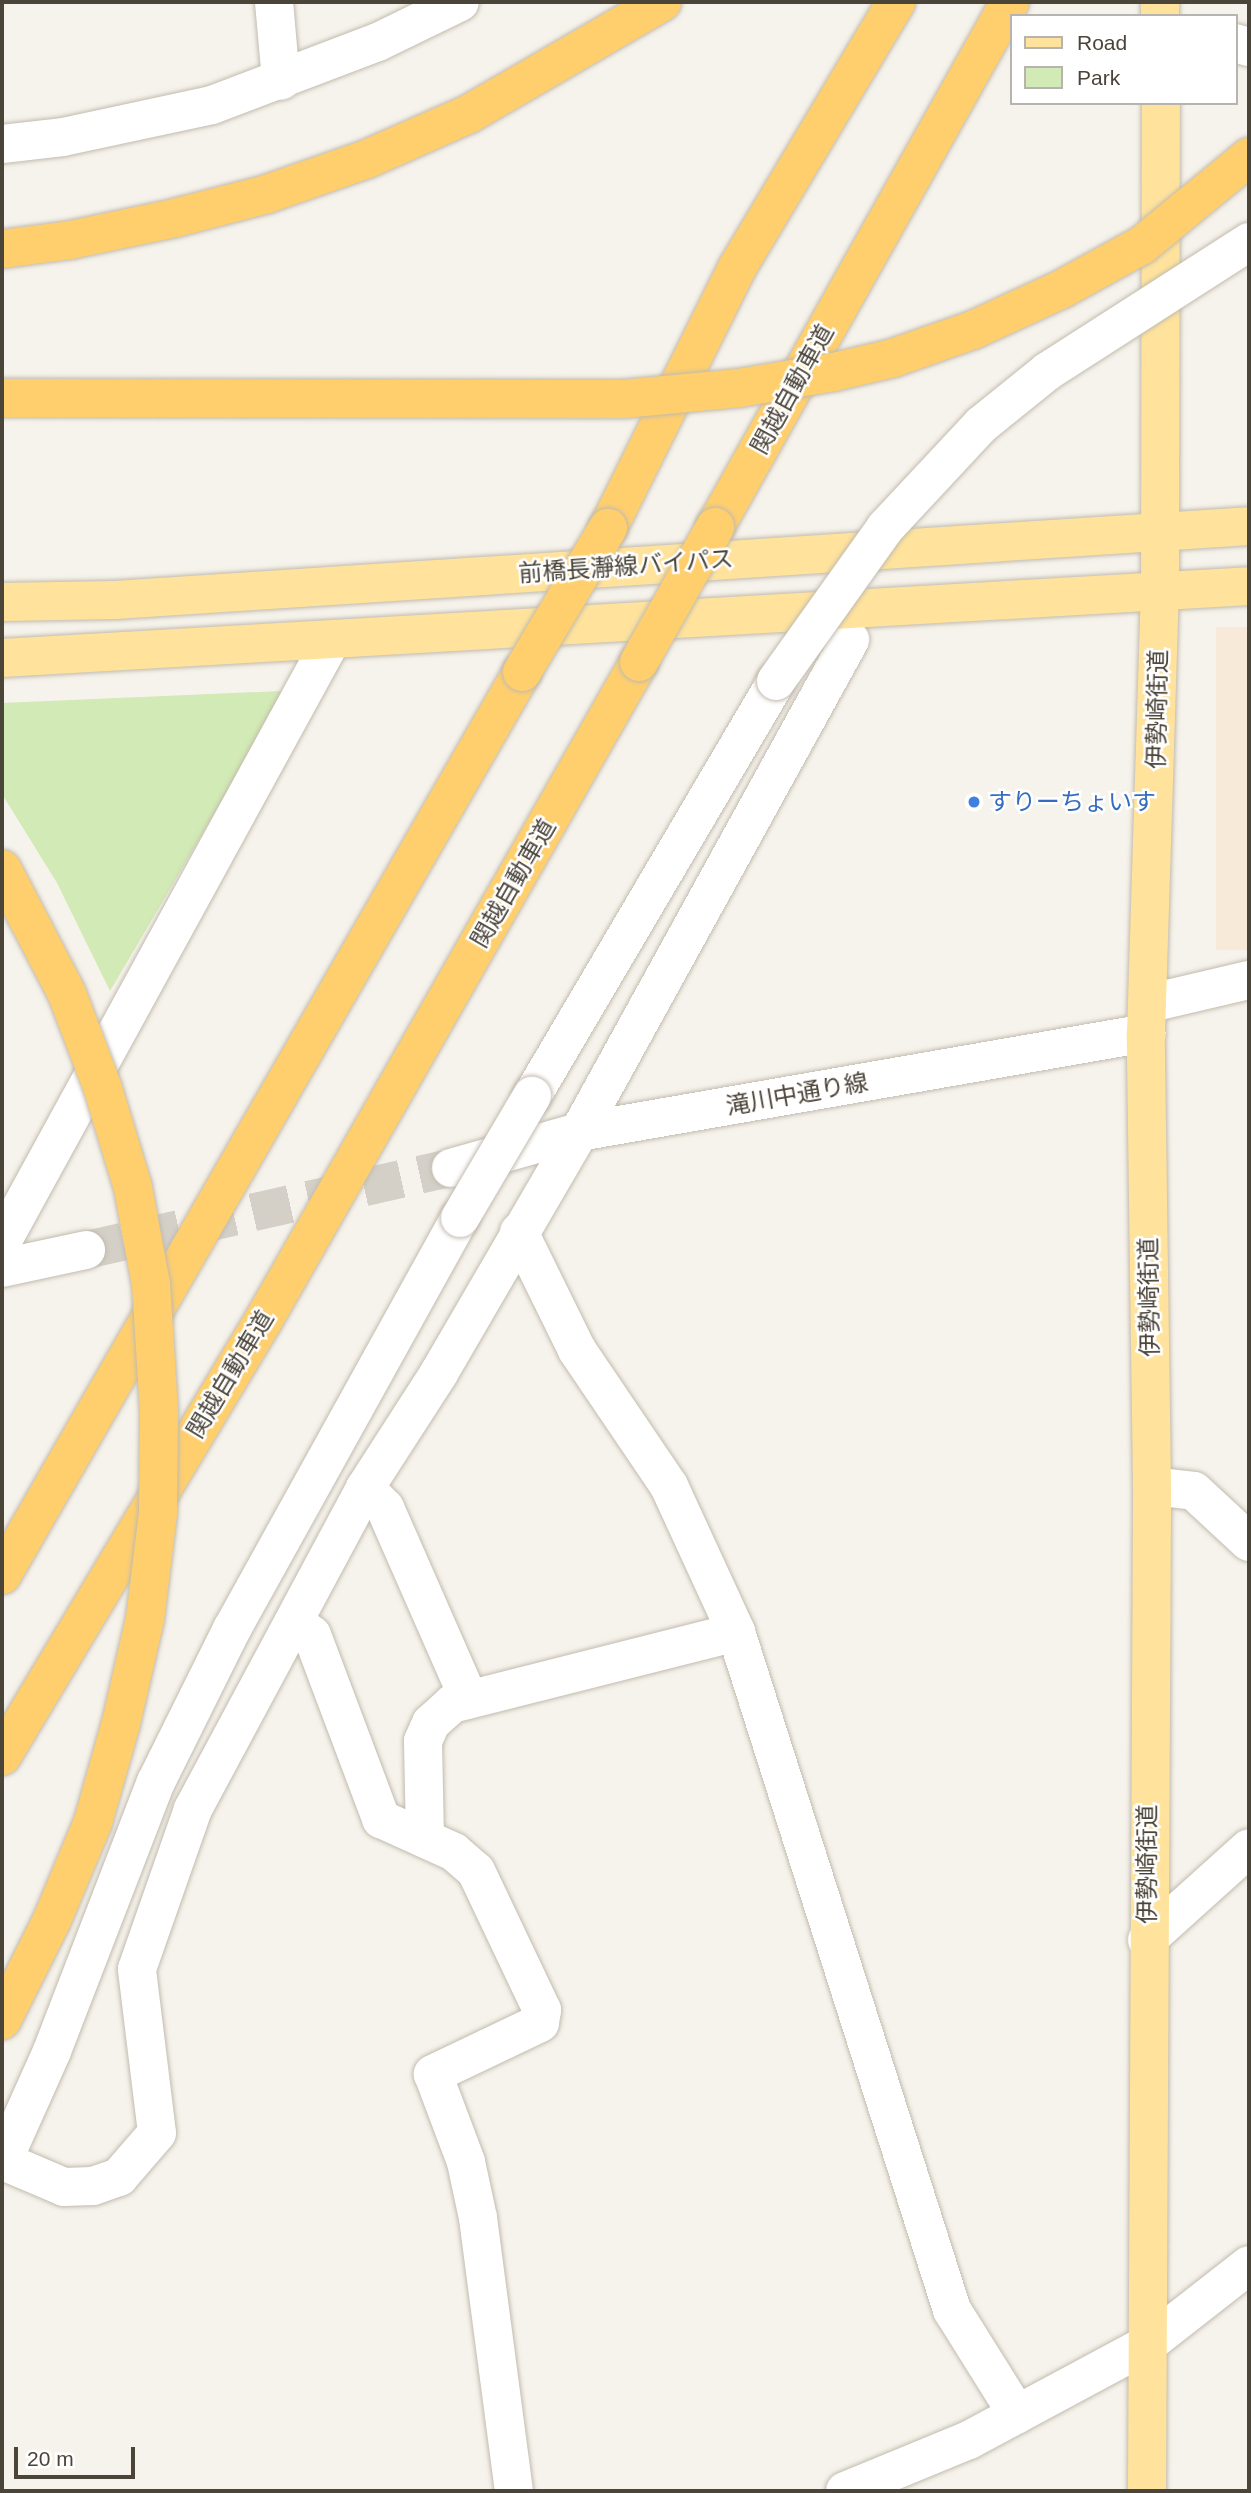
<!DOCTYPE html>
<meta charset="utf-8">
<style>
body{margin:0}
#map{position:relative;width:1251px;height:2493px;overflow:hidden;background:#f6f3ec;font-family:Helvetica,"Noto Sans JP",sans-serif}
div>[style]{position:absolute}
[style*='--x']{left:calc(var(--x)*1px);top:calc(var(--y)*1px);width:calc(var(--w)*1px);rotate:calc(var(--a)*1deg)}
.commercial>*{inset:0;background:#f7ead8;transform-origin:0 0}
.green>*{inset:0;background:#d2eab5}
.minor-tunnel>*{height:38px;margin-top:-19px;transform-origin:0;background:repeating-linear-gradient(90deg,#d4d0c8 0 38px,transparent 0 57px)}
.roads{filter:drop-shadow(0 0 2px #c2bbae) drop-shadow(0 0 2px #c2bbae)}
.minor>*{height:38px;margin:-19px;padding:0 19px;transform-origin:19px;border-radius:19px;background:#fff}
.major>*{height:38px;margin:-19px;padding:0 19px;transform-origin:19px;border-radius:19px;background:#ffe39c}
.highway>*{height:38px;margin:-19px;padding:0 19px;transform-origin:19px;border-radius:19px;background:#ffcf6e}
.bridges{filter:drop-shadow(0 0 2px #c2bbae) drop-shadow(0 0 2px #c2bbae)}
.minor-bridge>*{height:38px;margin:-19px;padding:0 19px;transform-origin:19px;border-radius:19px;background:#fff}
.highway-bridge>*{height:38px;margin:-19px;padding:0 19px;transform-origin:19px;border-radius:19px;background:#ffcf6e}
.dots>*{width:19px;height:19px;translate:-50% -50%;box-sizing:border-box;border:4px solid #fff;border-radius:50%}
span{translate:-50% -50%;white-space:nowrap;text-align:center;line-height:1.15;-webkit-text-stroke:5px #fff;paint-order:stroke}
.street-label{font-size:24px;color:#4b4439}
.shop-label{font-size:24px;color:#366cbe}
.left{translate:0 -50%;text-align:left}
.frame{position:absolute;inset:0;border:4px solid #4b4439;pointer-events:none}
.legend{position:absolute;left:1010px;top:14px;width:228px;height:91px;box-sizing:border-box;background:#fff;border:2px solid #b7b4b0;margin:0;padding:9px 12px;list-style:none;font-size:21px;color:#4b4439}
.legend li{display:flex;align-items:center;gap:14px;height:35px}
.legend b{width:35px;border:2px solid #b7b4b0}
.scale{position:absolute;left:14px;top:2447px;width:121px;height:32px;box-sizing:border-box;border:4px solid #4b4439;border-top:0;padding-left:9px;font-size:21px;line-height:24px;white-space:nowrap;color:#4b4439;-webkit-text-stroke:5px #fff;paint-order:stroke}
</style>
<div id="map">
<div class="commercial">
<div style="left:1249px;top:627px;width:323px;height:33px;rotate:90deg"></div>
</div>
<div class="green">
<div style="clip-path:polygon(282px 691px,280px 702px,110px 991px,57px 883px,2px 794px,2px 703px)"></div>
</div>
<div class="minor-tunnel">
<div style="--x:86;--y:1250;--w:374;--a:-12.7"></div>
</div>
<div class="roads">
<div class="minor">
<div style="--x:274;--y:2;--w:79;--a:84.9"></div>
<div style="--x:1235;--y:43;--w:15;--a:16"></div>
<div style="--x:2;--y:144;--w:61;--a:-6.5"></div>
<div style="--x:63;--y:137;--w:152;--a:-12.1"></div>
<div style="--x:212;--y:105;--w:178;--a:-20.8"></div>
<div style="--x:378;--y:42;--w:91;--a:-26"></div>
<div style="--x:1151;--y:1003;--w:101;--a:-13.2"></div>
<div style="--x:532;--y:1096;--w:481;--a:-59.5"></div>
<div style="--x:451;--y:1168;--w:133;--a:-15.7"></div>
<div style="--x:579;--y:1132;--w:576;--a:-9.9"></div>
<div style="--x:519;--y:1232;--w:131;--a:63.8"></div>
<div style="--x:577;--y:1350;--w:164;--a:55.9"></div>
<div style="--x:669;--y:1486;--w:161;--a:65.3"></div>
<div style="--x:736;--y:1632;--w:712;--a:72.33"></div>
<div style="--x:952;--y:2310;--w:123;--a:58"></div>
<div style="--x:2;--y:1242;--w:685;--a:-61.3"></div>
<div style="--x:2;--y:1268;--w:86;--a:-12.1"></div>
<div style="--x:1152;--y:1486;--w:42;--a:6.8"></div>
<div style="--x:1194;--y:1491;--w:75;--a:42.8"></div>
<div style="--x:365;--y:1488;--w:28;--a:45"></div>
<div style="--x:385;--y:1508;--w:209;--a:66.3"></div>
<div style="--x:294;--y:1622;--w:22;--a:36"></div>
<div style="--x:312;--y:1635;--w:197;--a:69.4"></div>
<div style="--x:381;--y:1819;--w:80;--a:24.3"></div>
<div style="--x:454;--y:1852;--w:29;--a:41"></div>
<div style="--x:476;--y:1871;--w:154;--a:64.6"></div>
<div style="--x:542;--y:2010;--w:13;--a:99"></div>
<div style="--x:540;--y:2023;--w:119;--a:154.5"></div>
<div style="--x:433;--y:2074;--w:94;--a:69.4"></div>
<div style="--x:466;--y:2162;--w:57;--a:77.9"></div>
<div style="--x:478;--y:2218;--w:275;--a:82.5"></div>
<div style="--x:425;--y:1838;--w:97;--a:-91.2"></div>
<div style="--x:423;--y:1741;--w:20;--a:-66"></div>
<div style="--x:431;--y:1723;--w:28;--a:-42"></div>
<div style="--x:452;--y:1704;--w:293;--a:-14.2"></div>
<div style="--x:1147;--y:1940;--w:137;--a:-42"></div>
<div style="--x:3;--y:2161;--w:66;--a:23.1"></div>
<div style="--x:64;--y:2187;--w:29;--a:-2"></div>
<div style="--x:93;--y:2186;--w:28;--a:-19"></div>
<div style="--x:119;--y:2177;--w:58;--a:-49.2"></div>
<div style="--x:157;--y:2133;--w:165;--a:-97"></div>
<div style="--x:137;--y:1969;--w:170;--a:-70.7"></div>
<div style="--x:193;--y:1809;--w:364;--a:-61.8"></div>
<div style="--x:365;--y:1488;--w:137;--a:-57.2"></div>
<div style="--x:439;--y:1373;--w:279;--a:-59.8"></div>
<div style="--x:579;--y:1132;--w:562;--a:-61.15"></div>
<div style="--x:2;--y:2163;--w:123;--a:-65.9"></div>
<div style="--x:52;--y:2051;--w:288;--a:-68.9"></div>
<div style="--x:156;--y:1782;--w:171;--a:-63.6"></div>
<div style="--x:232;--y:1629;--w:470;--a:-61"></div>
<div style="--x:845;--y:2491;--w:134;--a:-22.4"></div>
<div style="--x:969;--y:2440;--w:203;--a:-28.2"></div>
<div style="--x:1148;--y:2344;--w:128;--a:-38"></div>
</div>
<div class="major">
<div style="--x:1160;--y:2;--w:14;--a:90"></div>
<div style="--x:2;--y:602;--w:113;--a:-1"></div>
<div style="--x:115;--y:600;--w:1136;--a:-3.73"></div>
<div style="--x:2;--y:658;--w:1249;--a:-3.3"></div>
<div style="--x:1147;--y:2491;--w:1005;--a:-89.71"></div>
<div style="--x:1152;--y:1486;--w:453;--a:-90.8"></div>
<div style="--x:1146;--y:1033;--w:439;--a:-88.2"></div>
<div style="--x:1160;--y:594;--w:491;--a:-89.9"></div>
</div>
<div class="highway">
<div style="--x:2;--y:249;--w:69;--a:-7.5"></div>
<div style="--x:70;--y:240;--w:107;--a:-11.8"></div>
<div style="--x:175;--y:218;--w:95;--a:-14.6"></div>
<div style="--x:267;--y:194;--w:106;--a:-19.3"></div>
<div style="--x:367;--y:159;--w:111;--a:-23.8"></div>
<div style="--x:469;--y:114;--w:223;--a:-30.1"></div>
<div style="--x:715;--y:527;--w:602;--a:-60.67"></div>
<div style="--x:608;--y:528;--w:290;--a:-63.6"></div>
<div style="--x:737;--y:268;--w:310;--a:-59.1"></div>
<div style="--x:2;--y:1575;--w:1042;--a:-60.06"></div>
<div style="--x:2;--y:1756;--w:507;--a:-59.04"></div>
<div style="--x:263;--y:1321;--w:759;--a:-60.29"></div>
</div>
</div>
<div class="bridges">
<div class="minor-bridge">
<div style="--x:776;--y:681;--w:188;--a:-54.5"></div>
<div style="--x:885;--y:528;--w:141;--a:-47"></div>
<div style="--x:981;--y:425;--w:86;--a:-38.9"></div>
<div style="--x:1048;--y:371;--w:239;--a:-32.7"></div>
<div style="--x:460;--y:1218;--w:142;--a:-59.5"></div>
</div>
<div class="highway-bridge">
<div style="--x:2;--y:398;--w:621;--a:0.09"></div>
<div style="--x:623;--y:399;--w:117;--a:-5.4"></div>
<div style="--x:739;--y:388;--w:96;--a:-9.6"></div>
<div style="--x:834;--y:372;--w:61;--a:-13.3"></div>
<div style="--x:893;--y:358;--w:85;--a:-19.3"></div>
<div style="--x:973;--y:330;--w:98;--a:-24.7"></div>
<div style="--x:1062;--y:289;--w:91;--a:-28.8"></div>
<div style="--x:1142;--y:245;--w:139;--a:-39.4"></div>
<div style="--x:639;--y:662;--w:155;--a:-60.6"></div>
<div style="--x:522;--y:672;--w:168;--a:-59.2"></div>
<div style="--x:2;--y:869;--w:141;--a:62.5"></div>
<div style="--x:67;--y:994;--w:102;--a:69.2"></div>
<div style="--x:103;--y:1089;--w:103;--a:73.1"></div>
<div style="--x:133;--y:1188;--w:98;--a:79.4"></div>
<div style="--x:151;--y:1284;--w:127;--a:86.4"></div>
<div style="--x:159;--y:1411;--w:102;--a:90.6"></div>
<div style="--x:158;--y:1513;--w:107;--a:97"></div>
<div style="--x:145;--y:1619;--w:107;--a:103"></div>
<div style="--x:121;--y:1723;--w:103;--a:105.8"></div>
<div style="--x:93;--y:1822;--w:106;--a:112.7"></div>
<div style="--x:52;--y:1920;--w:112;--a:116.6"></div>
</div>
</div>
<div class="dots">
<div style="left:974px;top:802px;background:#3f7fe0"></div>
</div>
<div class="street-label">
<span style="left:792px;top:389px;rotate:-61deg">関越自動車道</span>
<span style="left:626px;top:566px;rotate:-4deg">前橋長瀞線バイパス</span>
<span style="left:1157px;top:709px;rotate:-89deg">伊勢崎街道</span>
<span style="left:513px;top:883px;rotate:-60deg">関越自動車道</span>
<span style="left:797px;top:1094px;rotate:-10deg">滝川中通り線</span>
<span style="left:1149px;top:1297px;rotate:-91deg">伊勢崎街道</span>
<span style="left:230px;top:1374px;rotate:-59deg">関越自動車道</span>
<span style="left:1147px;top:1864px;rotate:-90deg">伊勢崎街道</span>
</div>
<div class="shop-label">
<span class="left" style="left:988px;top:802px">すりーちょいす</span>
</div>
<div class="frame"></div>
<ul class="legend">
<li><b style="height:9px;background:#ffe39c"></b>Road</li>
<li><b style="height:19px;background:#d2eab5"></b>Park</li>
</ul>
<div class="scale">20 m</div>
</div>
